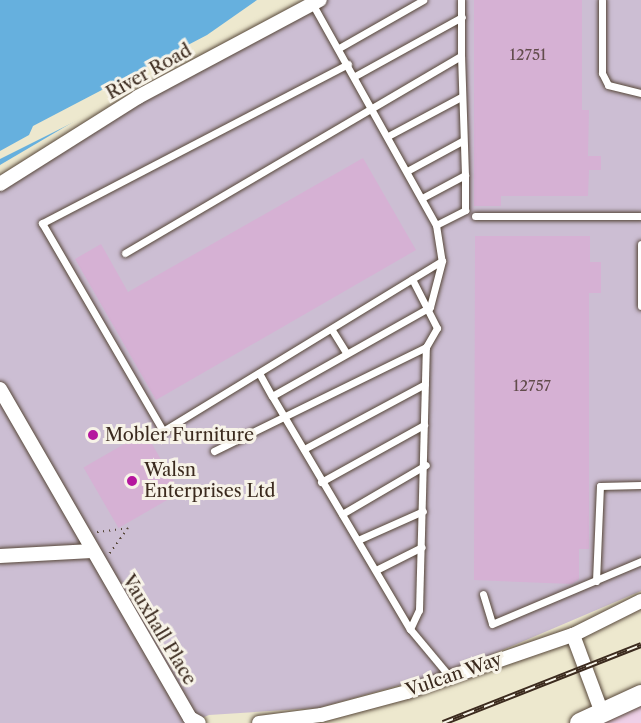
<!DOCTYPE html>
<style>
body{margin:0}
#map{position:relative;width:641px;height:723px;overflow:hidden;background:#ede8ce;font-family:"Libre Caslon Text",serif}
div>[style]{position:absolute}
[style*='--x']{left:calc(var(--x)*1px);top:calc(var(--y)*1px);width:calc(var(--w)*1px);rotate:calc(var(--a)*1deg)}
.built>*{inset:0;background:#eed0e7}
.industrial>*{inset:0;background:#ccbed3}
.water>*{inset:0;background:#66b0de}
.pier>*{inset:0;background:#ede8ce}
.building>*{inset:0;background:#d6b1d4;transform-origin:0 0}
.path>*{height:2px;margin-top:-1px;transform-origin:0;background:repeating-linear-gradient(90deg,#564638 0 1.5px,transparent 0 6px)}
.roads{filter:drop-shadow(0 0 2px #564638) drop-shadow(0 0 2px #564638)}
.lane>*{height:7px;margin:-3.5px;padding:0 3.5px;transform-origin:3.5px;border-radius:3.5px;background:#fff}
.street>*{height:14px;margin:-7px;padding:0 7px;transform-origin:7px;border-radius:7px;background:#fff}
.secondary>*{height:20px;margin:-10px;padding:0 10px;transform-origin:10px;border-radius:10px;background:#fff}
.rail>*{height:6px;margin-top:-3px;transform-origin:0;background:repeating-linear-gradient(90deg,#f7f3e8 0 11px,#3b2a1e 0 22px);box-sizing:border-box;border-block:2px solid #3b2a1e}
.dots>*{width:16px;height:16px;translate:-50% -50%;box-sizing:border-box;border:3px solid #f7f3e8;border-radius:50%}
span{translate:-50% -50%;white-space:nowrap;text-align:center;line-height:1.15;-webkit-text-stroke:6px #f7f3e8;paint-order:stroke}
.number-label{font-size:15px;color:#624c4c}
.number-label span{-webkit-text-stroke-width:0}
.street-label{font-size:18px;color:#3b2a1e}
.poi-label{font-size:18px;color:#3b2a1e}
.left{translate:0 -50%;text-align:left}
</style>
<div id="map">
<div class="built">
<div style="clip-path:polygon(641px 705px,641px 723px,603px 723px)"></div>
</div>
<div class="industrial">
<div style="clip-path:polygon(320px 0,641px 0,641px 591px,458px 669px,318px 708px,209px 715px,190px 723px,0 723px,0 184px)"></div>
</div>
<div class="water">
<div style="clip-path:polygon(0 0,280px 0,0 165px)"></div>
</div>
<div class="pier">
<div style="clip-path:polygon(257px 0,283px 0,116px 101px,0 159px,0 151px,29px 135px,33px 126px,207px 35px)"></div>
</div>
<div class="building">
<div style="clip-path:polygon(474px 0,582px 0,582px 110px,589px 110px,588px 156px,601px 156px,601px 170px,589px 170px,588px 196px,501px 196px,501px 206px,474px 206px)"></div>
<div style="clip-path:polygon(363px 158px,416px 250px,156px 400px,75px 259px,101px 244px,128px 292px)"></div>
<div style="clip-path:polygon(475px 236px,590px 236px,590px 262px,601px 262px,601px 293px,589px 293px,589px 549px,579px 549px,579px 579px,572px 584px,474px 580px)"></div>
<div style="left:145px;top:432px;width:70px;height:71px;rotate:60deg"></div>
</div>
<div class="path">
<div style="--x:97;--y:532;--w:31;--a:-7"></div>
<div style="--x:128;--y:528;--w:32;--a:126"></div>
</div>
<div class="roads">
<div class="lane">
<div style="--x:602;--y:0;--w:73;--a:90"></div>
<div style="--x:602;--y:73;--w:13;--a:63"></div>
<div style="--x:608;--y:85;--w:34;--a:14"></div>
<div style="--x:313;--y:5;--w:252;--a:60.8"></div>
<div style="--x:436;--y:225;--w:36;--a:81"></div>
<div style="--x:442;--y:261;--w:48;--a:104.6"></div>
<div style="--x:430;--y:307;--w:181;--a:150.6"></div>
<div style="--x:272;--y:396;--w:271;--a:59.4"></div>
<div style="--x:410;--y:629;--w:62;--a:50.2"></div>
<div style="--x:339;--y:48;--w:97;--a:-29.7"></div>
<div style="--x:348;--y:64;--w:345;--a:152.5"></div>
<div style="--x:42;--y:223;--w:241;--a:59.8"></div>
<div style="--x:163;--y:431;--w:327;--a:-31.4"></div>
<div style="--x:355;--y:76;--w:122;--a:-28.9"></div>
<div style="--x:388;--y:136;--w:83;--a:-28.1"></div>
<div style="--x:407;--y:171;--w:63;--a:-28.6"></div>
<div style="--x:422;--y:198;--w:49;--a:-28.1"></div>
<div style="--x:465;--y:175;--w:119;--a:-91.9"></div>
<div style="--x:475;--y:216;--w:166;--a:0"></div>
<div style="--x:436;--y:225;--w:33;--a:-27"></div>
<div style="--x:465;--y:210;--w:35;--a:-90"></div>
<div style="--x:641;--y:244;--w:62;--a:90"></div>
<div style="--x:125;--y:253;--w:389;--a:-30.4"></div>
<div style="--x:461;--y:56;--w:56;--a:-90"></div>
<div style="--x:332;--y:330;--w:26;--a:58"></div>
<div style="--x:259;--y:373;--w:26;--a:61"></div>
<div style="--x:304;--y:449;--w:137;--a:-28.2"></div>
<div style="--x:214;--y:451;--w:236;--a:-26.1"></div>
<div style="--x:426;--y:347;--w:22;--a:-60"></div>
<div style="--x:437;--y:328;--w:55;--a:-117"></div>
<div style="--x:321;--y:482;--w:118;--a:-29"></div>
<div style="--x:342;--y:514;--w:97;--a:-30.3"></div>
<div style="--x:358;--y:540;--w:71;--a:-24"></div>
<div style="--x:376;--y:570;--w:51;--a:-26.6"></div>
<div style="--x:596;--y:581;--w:95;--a:-87.6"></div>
<div style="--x:600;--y:486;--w:41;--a:-1.4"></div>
<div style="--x:483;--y:594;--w:31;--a:73"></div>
<div style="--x:492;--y:624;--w:162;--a:-22.9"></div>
<div style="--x:410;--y:629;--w:21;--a:-65"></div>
<div style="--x:419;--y:610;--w:263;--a:-88.5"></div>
</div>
<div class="street">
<div style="--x:0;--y:184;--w:163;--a:-32.2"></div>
<div style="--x:138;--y:97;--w:206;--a:-28.1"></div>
<div style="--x:0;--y:389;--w:380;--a:60"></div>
<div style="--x:190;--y:718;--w:10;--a:29"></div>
<div style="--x:0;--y:556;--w:92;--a:-3.1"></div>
<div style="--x:573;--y:635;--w:83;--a:69.6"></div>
<div style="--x:259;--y:723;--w:63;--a:-7.4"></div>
<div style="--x:321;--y:715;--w:89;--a:-15"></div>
<div style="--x:407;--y:692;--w:176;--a:-19"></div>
<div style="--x:573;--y:635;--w:76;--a:-26.6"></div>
</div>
<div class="secondary">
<div style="--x:580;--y:723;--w:67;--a:-24.7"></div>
</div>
</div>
<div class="rail">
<div style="--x:443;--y:723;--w:213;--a:-21.5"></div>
</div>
<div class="dots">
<div style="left:93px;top:435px;background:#b5179e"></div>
<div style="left:132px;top:481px;background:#b5179e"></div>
</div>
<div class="number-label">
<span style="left:528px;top:55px">12751</span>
<span style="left:532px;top:386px">12757</span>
</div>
<div class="street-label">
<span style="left:149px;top:72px;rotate:-29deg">River Road</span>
<span style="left:159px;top:630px;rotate:59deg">Vauxhall Place</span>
<span style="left:454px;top:675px;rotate:-19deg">Vulcan Way</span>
</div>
<div class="poi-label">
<span class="left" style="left:105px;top:435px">Mobler Furniture</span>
<span class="left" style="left:144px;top:481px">Walsn<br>Enterprises Ltd</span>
</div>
</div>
